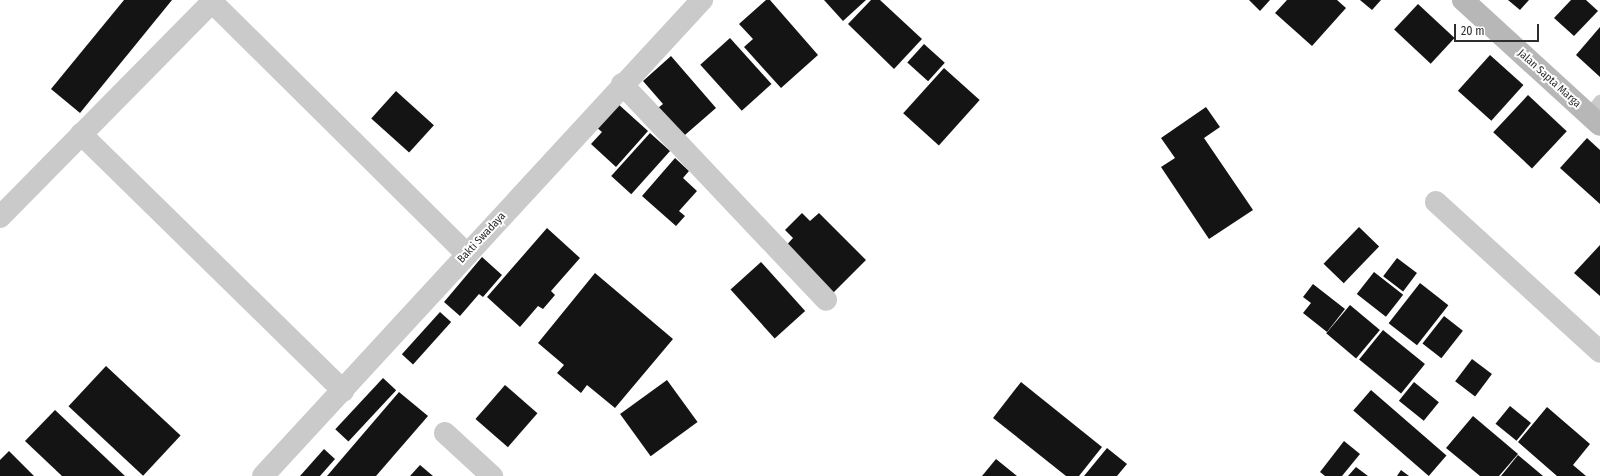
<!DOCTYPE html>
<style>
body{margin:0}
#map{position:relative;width:1600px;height:476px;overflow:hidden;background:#fff;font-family:"Fira Sans Condensed",sans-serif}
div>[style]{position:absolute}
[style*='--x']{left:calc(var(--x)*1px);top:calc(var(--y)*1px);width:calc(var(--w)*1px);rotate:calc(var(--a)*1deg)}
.building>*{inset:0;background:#141414;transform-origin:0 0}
.lane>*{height:12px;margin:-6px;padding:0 6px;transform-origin:6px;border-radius:6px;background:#cacaca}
.street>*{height:22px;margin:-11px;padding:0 11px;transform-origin:11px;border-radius:11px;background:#cacaca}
.secondary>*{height:22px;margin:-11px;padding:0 11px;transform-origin:11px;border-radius:11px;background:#b7b7b7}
span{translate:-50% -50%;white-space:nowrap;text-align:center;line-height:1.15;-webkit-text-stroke:4px #fff;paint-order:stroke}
.street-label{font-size:11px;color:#2d2d2d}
.scale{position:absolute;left:1454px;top:24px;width:85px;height:18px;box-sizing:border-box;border:2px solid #2d2d2d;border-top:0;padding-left:5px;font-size:12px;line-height:14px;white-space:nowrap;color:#2d2d2d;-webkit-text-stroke:3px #fff;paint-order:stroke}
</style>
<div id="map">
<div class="building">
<div style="clip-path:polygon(124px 0,172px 0,80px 113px,51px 89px)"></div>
<div style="clip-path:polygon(766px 0,770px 0,818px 55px,781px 88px,744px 47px,753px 39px,739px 24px)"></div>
<div style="clip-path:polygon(824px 0,866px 0,843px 21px)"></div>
<div style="clip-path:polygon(871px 0,880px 0,922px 39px,894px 69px,848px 24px)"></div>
<div style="clip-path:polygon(1249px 0,1270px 0,1260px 11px)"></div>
<div style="clip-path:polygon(1287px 0,1337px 0,1346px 8px,1312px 46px,1275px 13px)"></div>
<div style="clip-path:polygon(1360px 0,1381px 0,1372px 10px)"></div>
<div style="clip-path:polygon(1508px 0,1529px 0,1520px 10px)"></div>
<div style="clip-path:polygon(1571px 0,1586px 0,1598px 11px,1574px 36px,1554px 18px)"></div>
<div style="left:1418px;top:4px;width:50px;height:35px;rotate:43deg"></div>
<div style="clip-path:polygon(1600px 27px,1600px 77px,1576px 55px)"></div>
<div style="left:730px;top:38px;width:62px;height:40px;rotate:48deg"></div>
<div style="left:924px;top:44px;width:28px;height:25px;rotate:42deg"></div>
<div style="left:1490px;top:55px;width:45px;height:48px;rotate:42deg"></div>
<div style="clip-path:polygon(671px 56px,716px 108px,678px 141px,653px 112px,663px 104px,643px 81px)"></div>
<div style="left:944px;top:68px;width:48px;height:61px;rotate:42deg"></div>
<div style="left:396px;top:91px;width:51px;height:37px;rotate:42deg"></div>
<div style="left:1528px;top:95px;width:53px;height:51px;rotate:43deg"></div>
<div style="clip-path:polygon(617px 103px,648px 131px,616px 167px,591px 144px,602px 132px,596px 127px)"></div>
<div style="clip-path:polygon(1206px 107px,1220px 127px,1204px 138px,1253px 210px,1209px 239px,1161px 167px,1175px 158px,1161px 138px)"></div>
<div style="left:650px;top:133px;width:27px;height:58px;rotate:42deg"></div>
<div style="clip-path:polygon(1587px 138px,1600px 150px,1600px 204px,1560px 168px)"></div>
<div style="clip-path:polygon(675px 158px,689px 171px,683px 178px,697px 191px,679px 211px,685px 216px,676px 226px,642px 196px)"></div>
<div style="clip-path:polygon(802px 213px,810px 221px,819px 213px,866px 260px,830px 296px,783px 249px,793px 238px,785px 230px)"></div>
<div style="left:1359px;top:227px;width:28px;height:51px;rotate:44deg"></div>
<div style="clip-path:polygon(547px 228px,580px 258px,551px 291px,555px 295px,543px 309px,538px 306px,520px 327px,487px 297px)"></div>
<div style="clip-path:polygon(1600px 245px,1600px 296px,1574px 273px)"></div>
<div style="clip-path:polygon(482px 257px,502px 275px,483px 297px,479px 294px,460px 316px,444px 302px)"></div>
<div style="left:1397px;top:258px;width:25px;height:23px;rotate:37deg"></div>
<div style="left:761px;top:262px;width:66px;height:41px;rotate:48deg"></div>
<div style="left:1374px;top:272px;width:37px;height:28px;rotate:38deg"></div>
<div style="clip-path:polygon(595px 273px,673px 339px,615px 408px,587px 385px,581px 393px,557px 373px,564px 365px,538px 343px)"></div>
<div style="left:1420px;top:283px;width:36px;height:51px;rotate:38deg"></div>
<div style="clip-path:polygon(1313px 284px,1345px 309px,1327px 332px,1303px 313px,1311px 303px,1303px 297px)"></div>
<div style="left:1350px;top:305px;width:39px;height:37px;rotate:40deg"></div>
<div style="left:440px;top:312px;width:15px;height:57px;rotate:42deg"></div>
<div style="left:1444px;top:316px;width:24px;height:35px;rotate:38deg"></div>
<div style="left:1383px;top:330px;width:54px;height:38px;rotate:39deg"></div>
<div style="left:1472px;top:359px;width:25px;height:28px;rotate:37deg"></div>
<div style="left:106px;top:366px;width:102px;height:55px;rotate:43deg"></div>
<div style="left:383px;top:378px;width:18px;height:70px;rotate:43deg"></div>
<div style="left:667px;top:380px;width:52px;height:58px;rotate:54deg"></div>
<div style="clip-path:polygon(1021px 382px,1102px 447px,1079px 476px,1066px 476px,993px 418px)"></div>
<div style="left:1414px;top:382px;width:32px;height:24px;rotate:39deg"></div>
<div style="left:505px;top:385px;width:43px;height:45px;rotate:41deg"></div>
<div style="left:1371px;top:390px;width:100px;height:27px;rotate:41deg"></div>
<div style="clip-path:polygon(399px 392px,428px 416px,376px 476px,327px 476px)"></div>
<div style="left:1510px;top:406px;width:27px;height:23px;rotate:39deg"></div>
<div style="clip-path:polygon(1547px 407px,1590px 444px,1573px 465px,1586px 476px,1557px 476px,1518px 442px)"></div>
<div style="clip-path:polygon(55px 410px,125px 476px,62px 476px,25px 441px)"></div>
<div style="clip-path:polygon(1473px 416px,1518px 454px,1499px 476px,1480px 476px,1446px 448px)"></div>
<div style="clip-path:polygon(1344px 441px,1360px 454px,1342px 476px,1325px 476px,1320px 472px)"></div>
<div style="clip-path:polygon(1107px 448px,1127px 464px,1117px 476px,1084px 476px)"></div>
<div style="clip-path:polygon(324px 449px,335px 459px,320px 476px,300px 476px)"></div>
<div style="clip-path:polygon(9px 451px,34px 476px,0 476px,0 460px)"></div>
<div style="clip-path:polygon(1518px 455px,1543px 476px,1501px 476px)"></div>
<div style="clip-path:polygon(996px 459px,1017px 476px,982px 476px)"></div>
<div style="clip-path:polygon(420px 465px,433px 476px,410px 476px)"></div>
<div style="clip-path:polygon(1356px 467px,1368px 476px,1348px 476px)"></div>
<div style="clip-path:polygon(1401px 470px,1409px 476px,1397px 476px)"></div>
</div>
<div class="lane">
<div style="--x:1589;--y:115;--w:18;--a:-52"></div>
</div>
<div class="street">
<div style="--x:212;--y:2;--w:359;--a:44.7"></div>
<div style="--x:622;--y:84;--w:297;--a:46.6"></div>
<div style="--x:81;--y:134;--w:367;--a:44.4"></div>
<div style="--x:1436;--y:202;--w:222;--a:42.4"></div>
<div style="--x:0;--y:217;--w:305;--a:-45.4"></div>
<div style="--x:445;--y:433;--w:64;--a:42.5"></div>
<div style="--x:263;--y:476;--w:648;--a:-47.32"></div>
</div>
<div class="secondary">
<div style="--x:1463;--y:0;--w:185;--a:42.4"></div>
</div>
<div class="street-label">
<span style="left:1549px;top:79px;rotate:42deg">Jalan Sapta Marga</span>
<span style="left:482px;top:238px;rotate:-47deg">Bakti Swadaya</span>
</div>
<div class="scale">20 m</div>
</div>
